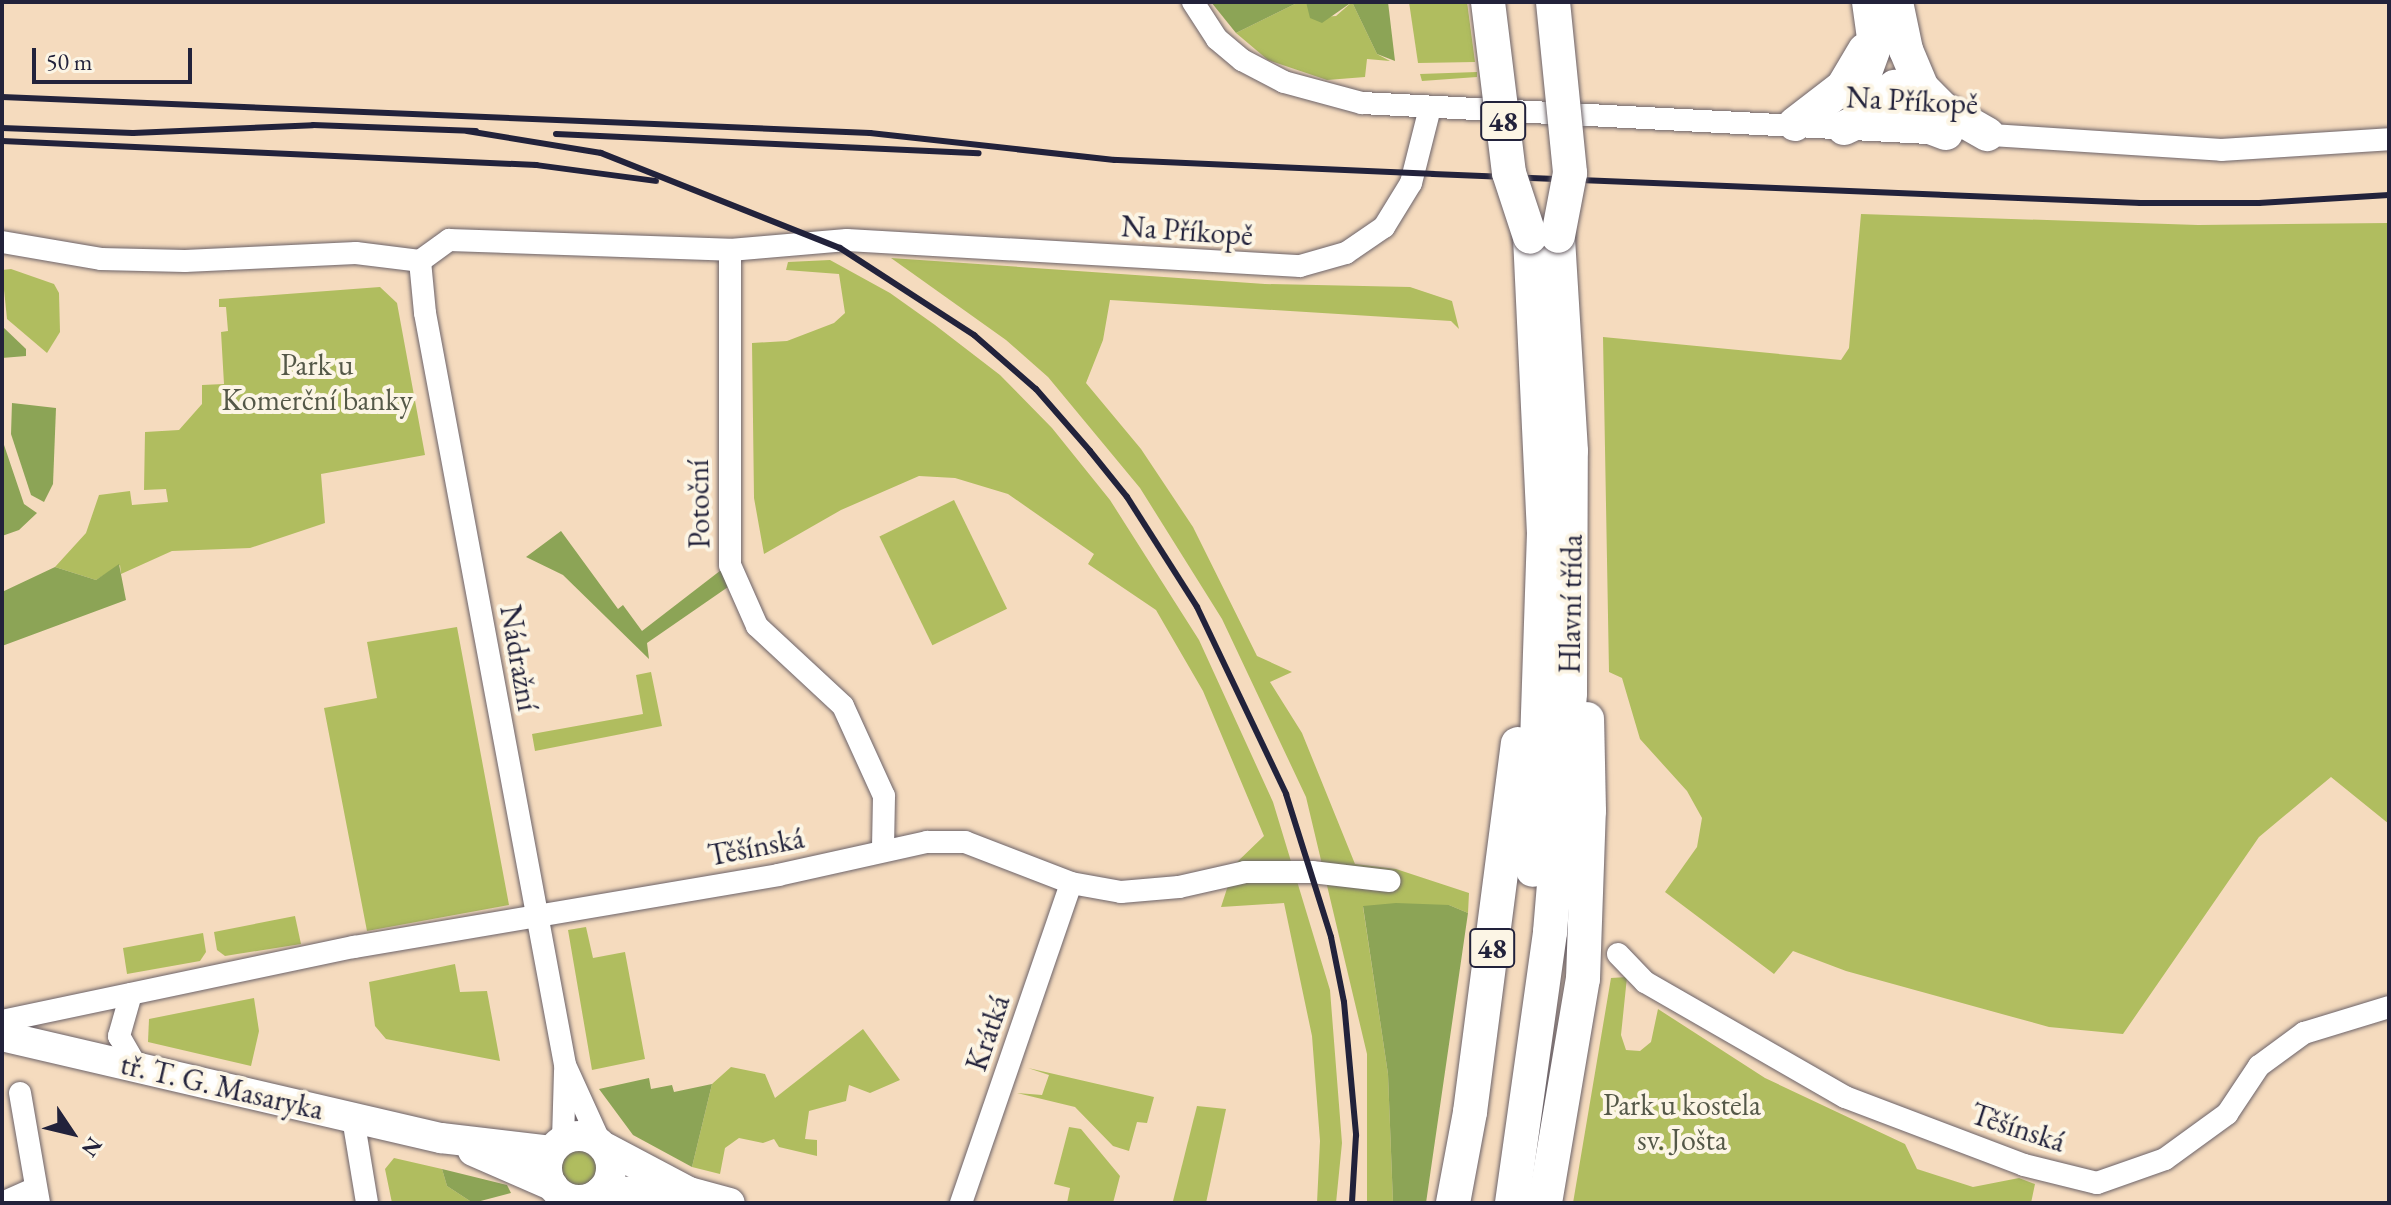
<!DOCTYPE html>
<meta charset="utf-8">
<style>
body{margin:0}
#map{position:relative;width:2391px;height:1205px;overflow:hidden;background:#f5dbbe;font-family:"EB Garamond",serif}
div>[style]{position:absolute}
[style*='--x']{left:calc(var(--x)*1px);top:calc(var(--y)*1px);width:calc(var(--w)*1px);rotate:calc(var(--a)*1deg)}
.green>*{inset:0;background:#b0bd5f;transform-origin:0 0}
.round{border-radius:50%}
.forest>*{inset:0;background:#8ca456}
.roads{filter:drop-shadow(0 0 2px #6c6369) drop-shadow(0 0 2px #6c6369)}
.street>*{height:22px;margin:-11px;padding:0 11px;transform-origin:11px;border-radius:11px;background:#fff}
.secondary>*{height:30px;margin:-15px;padding:0 15px;transform-origin:15px;border-radius:15px;background:#fff}
.secondary>.ring{margin:-15px;padding:0;box-sizing:content-box;background:none;border:30px solid #fff;border-radius:50%}
.primary>*{height:34px;margin:-17px;padding:0 17px;transform-origin:17px;border-radius:17px;background:#fff}
.rail>*{height:6px;margin:-3px;padding:0 3px;transform-origin:3px;border-radius:3px;background:#22223b}
.bridges{filter:drop-shadow(0 0 2px #6c6369) drop-shadow(0 0 2px #6c6369)}
.primary-bridge>*{height:34px;margin:-17px;padding:0 17px;transform-origin:17px;border-radius:17px;background:#fff}
span{translate:-50% -50%;white-space:nowrap;text-align:center;line-height:1.15;-webkit-text-stroke:8px #fcf5e5;paint-order:stroke}
.shield-label span{padding:2px 6px;background:#fcf5e5;border:2px solid;border-radius:6px;-webkit-text-stroke-width:0}
.shield-label{font-size:28px;color:#22223b;font-weight:700}
.street-label{font-size:30px;color:#22223b}
.park-label{font-size:30px;color:#545848}
.frame{position:absolute;inset:0;border:4px solid #22223b;pointer-events:none}
.north{position:absolute;left:32px;top:1093px;width:80px;height:80px;-webkit-text-stroke:6px #fcf5e5;paint-order:stroke;rotate:125deg;font-size:22px;font-weight:700;line-height:32px;text-align:center;color:#22223b}
.north::after{content:'';display:block;margin:auto;width:28px;height:36px;background:#22223b;clip-path:polygon(50% 0,100% 100%,50% 72%,0 100%)}
.scale{position:absolute;left:32px;top:48px;width:160px;height:36px;box-sizing:border-box;border:4px solid #22223b;border-top:0;padding-left:10px;font-size:24px;line-height:28px;white-space:nowrap;color:#22223b;-webkit-text-stroke:6px #fcf5e5;paint-order:stroke}
</style>
<div id="map">
<div class="green">
<div style="clip-path:polygon(1299px 2px,1310px 5px,1310px 18px,1336px 16px,1352px 2px,1377px 54px,1390px 61px,1367px 59px,1365px 77px,1327px 80px,1268px 60px,1236px 33px)"></div>
<div style="clip-path:polygon(1409px 2px,1467px 2px,1475px 62px,1418px 63px)"></div>
<div style="clip-path:polygon(1477px 72px,1477px 77px,1422px 81px,1420px 74px)"></div>
<div style="clip-path:polygon(1861px 214px,2198px 225px,2389px 223px,2389px 824px,2331px 777px,2259px 837px,2123px 1034px,2049px 1027px,1846px 971px,1793px 951px,1774px 974px,1665px 892px,1697px 847px,1702px 818px,1687px 791px,1640px 739px,1622px 678px,1609px 672px,1603px 337px,1841px 360px,1849px 348px)"></div>
<div style="clip-path:polygon(891px 258px,1265px 284px,1410px 287px,1452px 301px,1459px 329px,1451px 321px,1110px 300px,1103px 340px,1086px 383px,1141px 449px,1193px 527px,1257px 656px,1292px 672px,1270px 682px,1302px 733px,1355px 864px,1396px 869px,1469px 893px,1468px 913px,1449px 905px,1363px 907px,1388px 1074px,1393px 1203px,1367px 1203px,1367px 1054px,1306px 797px,1222px 619px,1140px 488px,1048px 377px,1006px 340px)"></div>
<div style="clip-path:polygon(830px 260px,890px 293px,935px 325px,1000px 375px,1052px 428px,1110px 500px,1199px 640px,1273px 802px,1330px 990px,1342px 1143px,1336px 1203px,1317px 1203px,1320px 1141px,1312px 1036px,1284px 903px,1221px 907px,1235px 864px,1264px 836px,1203px 691px,1156px 610px,1088px 564px,1094px 554px,1008px 494px,955px 478px,919px 476px,841px 510px,764px 554px,754px 498px,752px 343px,787px 341px,834px 323px,845px 313px,839px 274px,786px 270px,788px 262px)"></div>
<div style="clip-path:polygon(11px 269px,54px 284px,59px 293px,60px 332px,47px 353px,7px 319px,2px 270px)"></div>
<div style="clip-path:polygon(380px 287px,397px 303px,425px 455px,321px 474px,325px 523px,250px 548px,172px 551px,121px 574px,120px 565px,96px 580px,55px 567px,86px 533px,99px 495px,130px 491px,132px 505px,168px 502px,166px 489px,144px 490px,145px 432px,179px 430px,202px 404px,202px 385px,224px 384px,221px 332px,228px 331px,226px 307px,219px 307px,219px 299px)"></div>
<div style="left:954px;top:500px;width:121px;height:83px;rotate:64deg"></div>
<div style="clip-path:polygon(457px 627px,509px 905px,367px 931px,324px 708px,377px 698px,367px 642px)"></div>
<div style="clip-path:polygon(651px 672px,662px 726px,535px 751px,532px 734px,643px 714px,636px 675px)"></div>
<div style="clip-path:polygon(295px 916px,301px 944px,225px 956px,217px 950px,214px 932px)"></div>
<div style="clip-path:polygon(586px 927px,593px 958px,625px 952px,645px 1059px,592px 1070px,568px 930px)"></div>
<div style="clip-path:polygon(203px 933px,206px 952px,200px 961px,127px 974px,123px 948px)"></div>
<div style="clip-path:polygon(455px 964px,460px 992px,487px 991px,500px 1061px,386px 1039px,375px 1026px,369px 982px)"></div>
<div style="clip-path:polygon(1627px 977px,1621px 1035px,1626px 1050px,1640px 1051px,1651px 1042px,1658px 1009px,1765px 1078px,1905px 1144px,1917px 1169px,1973px 1187px,2019px 1178px,2035px 1184px,2031px 1203px,1573px 1203px,1611px 978px)"></div>
<div style="clip-path:polygon(254px 998px,259px 1031px,251px 1066px,148px 1042px,149px 1019px)"></div>
<div style="clip-path:polygon(863px 1029px,900px 1080px,870px 1093px,849px 1085px,846px 1101px,809px 1111px,805px 1139px,817px 1140px,817px 1156px,779px 1147px,774px 1139px,763px 1143px,739px 1138px,725px 1148px,720px 1174px,692px 1167px,712px 1084px,731px 1067px,765px 1074px,775px 1098px)"></div>
<div style="clip-path:polygon(1028px 1068px,1154px 1097px,1147px 1123px,1137px 1122px,1129px 1151px,1113px 1146px,1075px 1107px,1017px 1093px,1042px 1095px,1049px 1075px)"></div>
<div style="clip-path:polygon(1197px 1106px,1226px 1109px,1206px 1203px,1182px 1203px,1173px 1201px)"></div>
<div style="clip-path:polygon(1069px 1127px,1081px 1129px,1120px 1176px,1113px 1203px,1067px 1203px,1070px 1188px,1054px 1184px)"></div>
<div class="round" style="left:559px;top:1149px;width:38px;height:38px"></div>
<div style="clip-path:polygon(394px 1158px,442px 1169px,447px 1186px,473px 1203px,392px 1203px,385px 1169px)"></div>
</div>
<div class="forest">
<div style="clip-path:polygon(1211px 2px,1299px 2px,1236px 33px)"></div>
<div style="clip-path:polygon(1306px 2px,1388px 2px,1395px 61px,1377px 54px,1352px 2px,1322px 23px,1310px 18px)"></div>
<div style="clip-path:polygon(2px 326px,26px 349px,26px 356px,2px 358px)"></div>
<div style="clip-path:polygon(12px 403px,56px 408px,53px 484px,44px 502px,31px 495px,11px 434px)"></div>
<div style="clip-path:polygon(2px 439px,24px 504px,37px 513px,19px 530px,2px 536px)"></div>
<div style="clip-path:polygon(561px 531px,618px 609px,623px 605px,642px 631px,725px 567px,728px 587px,647px 643px,649px 659px,563px 575px,526px 557px)"></div>
<div style="clip-path:polygon(119px 564px,126px 600px,2px 646px,2px 592px,55px 567px,96px 580px)"></div>
<div style="clip-path:polygon(1396px 903px,1449px 905px,1468px 913px,1426px 1203px,1393px 1203px,1388px 1074px,1363px 906px)"></div>
<div style="clip-path:polygon(649px 1078px,651px 1089px,672px 1085px,674px 1092px,712px 1084px,692px 1167px,633px 1135px,599px 1089px)"></div>
<div style="clip-path:polygon(442px 1169px,507px 1185px,511px 1193px,473px 1203px,447px 1186px)"></div>
</div>
<div class="roads">
<div class="street">
<div style="--x:1193;--y:2;--w:44;--a:57"></div>
<div style="--x:1217;--y:39;--w:33;--a:40"></div>
<div style="--x:1242;--y:60;--w:47;--a:27.6"></div>
<div style="--x:1284;--y:82;--w:81;--a:15.1"></div>
<div style="--x:1362;--y:103;--w:568;--a:3.03"></div>
<div style="--x:1976;--y:134;--w:246;--a:3.7"></div>
<div style="--x:2221;--y:150;--w:168;--a:-3.7"></div>
<div style="--x:2;--y:242;--w:100;--a:9.7"></div>
<div style="--x:101;--y:259;--w:84;--a:1.4"></div>
<div style="--x:185;--y:261;--w:171;--a:-2.7"></div>
<div style="--x:356;--y:253;--w:64;--a:7.1"></div>
<div style="--x:420;--y:261;--w:36;--a:-36"></div>
<div style="--x:449;--y:240;--w:281;--a:2"></div>
<div style="--x:730;--y:250;--w:117;--a:-4.9"></div>
<div style="--x:847;--y:240;--w:454;--a:3.3"></div>
<div style="--x:1300;--y:266;--w:48;--a:-15.8"></div>
<div style="--x:1346;--y:253;--w:46;--a:-34.4"></div>
<div style="--x:1384;--y:227;--w:52;--a:-58.5"></div>
<div style="--x:1411;--y:183;--w:77;--a:-75.8"></div>
<div style="--x:730;--y:250;--w:315;--a:90"></div>
<div style="--x:730;--y:565;--w:67;--a:66.1"></div>
<div style="--x:757;--y:626;--w:117;--a:42.9"></div>
<div style="--x:843;--y:706;--w:99;--a:65.5"></div>
<div style="--x:884;--y:796;--w:54;--a:91.1"></div>
<div style="--x:420;--y:261;--w:52;--a:84.5"></div>
<div style="--x:425;--y:313;--w:765;--a:79.45"></div>
<div style="--x:565;--y:1065;--w:85;--a:65.6"></div>
<div style="--x:1618;--y:954;--w:39;--a:46"></div>
<div style="--x:1645;--y:982;--w:231;--a:29.9"></div>
<div style="--x:1845;--y:1097;--w:191;--a:20.8"></div>
<div style="--x:2024;--y:1165;--w:75;--a:13.9"></div>
<div style="--x:2097;--y:1183;--w:72;--a:-19.4"></div>
<div style="--x:2165;--y:1159;--w:77;--a:-36"></div>
<div style="--x:2227;--y:1114;--w:58;--a:-56.3"></div>
<div style="--x:2259;--y:1066;--w:56;--a:-36.3"></div>
<div style="--x:2304;--y:1033;--w:89;--a:-17"></div>
<div style="--x:131;--y:994;--w:44;--a:105.9"></div>
<div style="--x:119;--y:1036;--w:36;--a:60"></div>
<div style="--x:2;--y:1021;--w:360;--a:-11.9"></div>
<div style="--x:354;--y:947;--w:430;--a:-9.6"></div>
<div style="--x:778;--y:875;--w:153;--a:-12.5"></div>
<div style="--x:927;--y:842;--w:38;--a:0"></div>
<div style="--x:965;--y:842;--w:114;--a:21.1"></div>
<div style="--x:1071;--y:883;--w:51;--a:10.2"></div>
<div style="--x:1121;--y:892;--w:58;--a:-4.9"></div>
<div style="--x:1179;--y:887;--w:68;--a:-12.8"></div>
<div style="--x:1245;--y:872;--w:67;--a:0"></div>
<div style="--x:1312;--y:872;--w:78;--a:6.7"></div>
<div style="--x:20;--y:1093;--w:112;--a:80.2"></div>
<div style="--x:353;--y:1118;--w:86;--a:80.6"></div>
<div style="--x:563;--y:1139;--w:69;--a:-88.3"></div>
<div style="--x:2;--y:1203;--w:37;--a:-24"></div>
<div style="--x:961;--y:1203;--w:338;--a:-71"></div>
</div>
<div class="secondary">
<div style="--x:2;--y:1036;--w:451;--a:13.1"></div>
<div style="--x:441;--y:1138;--w:111;--a:6.7"></div>
<div class="ring" style="left:547px;top:1136px;width:34px;height:34px"></div>
<div style="--x:606;--y:1148;--w:94;--a:27.9"></div>
<div style="--x:689;--y:1192;--w:42;--a:15"></div>
<div style="--x:473;--y:1151;--w:87;--a:23.6"></div>
<div style="--x:600;--y:1192;--w:83;--a:-0.7"></div>
</div>
<div class="primary">
<div style="--x:1869;--y:2;--w:43;--a:82.1"></div>
<div style="--x:1875;--y:45;--w:30;--a:110"></div>
<div style="--x:1865;--y:73;--w:16;--a:86"></div>
<div style="--x:1866;--y:89;--w:31;--a:45"></div>
<div style="--x:1888;--y:111;--w:62;--a:20.8"></div>
<div style="--x:1896;--y:2;--w:49;--a:78.2"></div>
<div style="--x:1906;--y:50;--w:41;--a:67.2"></div>
<div style="--x:1922;--y:88;--w:30;--a:45"></div>
<div style="--x:1943;--y:109;--w:51;--a:29.6"></div>
<div style="--x:1795;--y:124;--w:61;--a:-37.6"></div>
<div style="--x:1843;--y:87;--w:43;--a:-59.3"></div>
<div style="--x:1844;--y:128;--w:33;--a:-25"></div>
<div style="--x:1874;--y:114;--w:34;--a:-53"></div>
<div style="--x:1530;--y:237;--w:295;--a:87.3"></div>
<div style="--x:1544;--y:532;--w:338;--a:91.9"></div>
<div style="--x:1453;--y:1203;--w:93;--a:-79.4"></div>
<div style="--x:1470;--y:1112;--w:371;--a:-82.6"></div>
<div style="--x:1512;--y:1203;--w:274;--a:-82"></div>
<div style="--x:1550;--y:932;--w:240;--a:-85.2"></div>
<div style="--x:1570;--y:693;--w:242;--a:-89.8"></div>
<div style="--x:1571;--y:451;--w:215;--a:-93.5"></div>
<div style="--x:1545;--y:1203;--w:227;--a:-80.4"></div>
<div style="--x:1583;--y:979;--w:168;--a:-88"></div>
<div style="--x:1589;--y:811;--w:92;--a:-91.2"></div>
</div>
</div>
<div class="rail">
<div style="--x:2;--y:97;--w:869;--a:2.37"></div>
<div style="--x:870;--y:133;--w:246;--a:6.3"></div>
<div style="--x:1115;--y:160;--w:318;--a:2.5"></div>
<div style="--x:1433;--y:174;--w:708;--a:2.35"></div>
<div style="--x:2140;--y:203;--w:119;--a:0"></div>
<div style="--x:2259;--y:203;--w:130;--a:-3.5"></div>
<div style="--x:2;--y:128;--w:131;--a:2.2"></div>
<div style="--x:133;--y:133;--w:180;--a:-2.5"></div>
<div style="--x:313;--y:125;--w:163;--a:2.1"></div>
<div style="--x:467;--y:131;--w:136;--a:9.3"></div>
<div style="--x:601;--y:153;--w:257;--a:21.7"></div>
<div style="--x:840;--y:248;--w:160;--a:33"></div>
<div style="--x:974;--y:335;--w:82;--a:41.1"></div>
<div style="--x:1036;--y:389;--w:82;--a:48.9"></div>
<div style="--x:1090;--y:451;--w:59;--a:51.2"></div>
<div style="--x:1127;--y:497;--w:130;--a:57.5"></div>
<div style="--x:1197;--y:607;--w:207;--a:64.5"></div>
<div style="--x:1286;--y:794;--w:150;--a:72.5"></div>
<div style="--x:1331;--y:937;--w:66;--a:78.7"></div>
<div style="--x:1344;--y:1002;--w:134;--a:84.8"></div>
<div style="--x:1356;--y:1135;--w:68;--a:93.4"></div>
<div style="--x:556;--y:134;--w:423;--a:2.6"></div>
<div style="--x:2;--y:141;--w:535;--a:2.57"></div>
<div style="--x:536;--y:165;--w:121;--a:7.6"></div>
</div>
<div class="bridges">
<div class="primary-bridge">
<div style="--x:1488;--y:2;--w:172;--a:83"></div>
<div style="--x:1509;--y:173;--w:67;--a:71.8"></div>
<div style="--x:1553;--y:2;--w:172;--a:84.3"></div>
<div style="--x:1570;--y:173;--w:64;--a:100.8"></div>
</div>
</div>
<div class="shield-label">
<span style="left:1503px;top:121px">48</span>
<span style="left:1492px;top:948px">48</span>
</div>
<div class="street-label">
<span style="left:1912px;top:101px;rotate:3deg">Na Příkopě</span>
<span style="left:1187px;top:231px;rotate:4deg">Na Příkopě</span>
<span style="left:699px;top:504px;rotate:-91deg">Potoční</span>
<span style="left:1571px;top:604px;rotate:-89deg">Hlavní třída</span>
<span style="left:519px;top:658px;rotate:80deg">Nádražní</span>
<span style="left:756px;top:847px;rotate:-11deg">Těšínská</span>
<span style="left:988px;top:1033px;rotate:-71deg">Krátká</span>
<span style="left:222px;top:1087px;rotate:13deg">tř. T. G. Masaryka</span>
<span style="left:2018px;top:1128px;rotate:18deg">Těšínská</span>
</div>
<div class="park-label">
<span style="left:317px;top:382px">Park u<br>Komerční banky</span>
<span style="left:1682px;top:1122px">Park u kostela<br>sv. Jošta</span>
</div>
<div class="frame"></div>
<div class="north">N</div>
<div class="scale">50 m</div>
</div>
